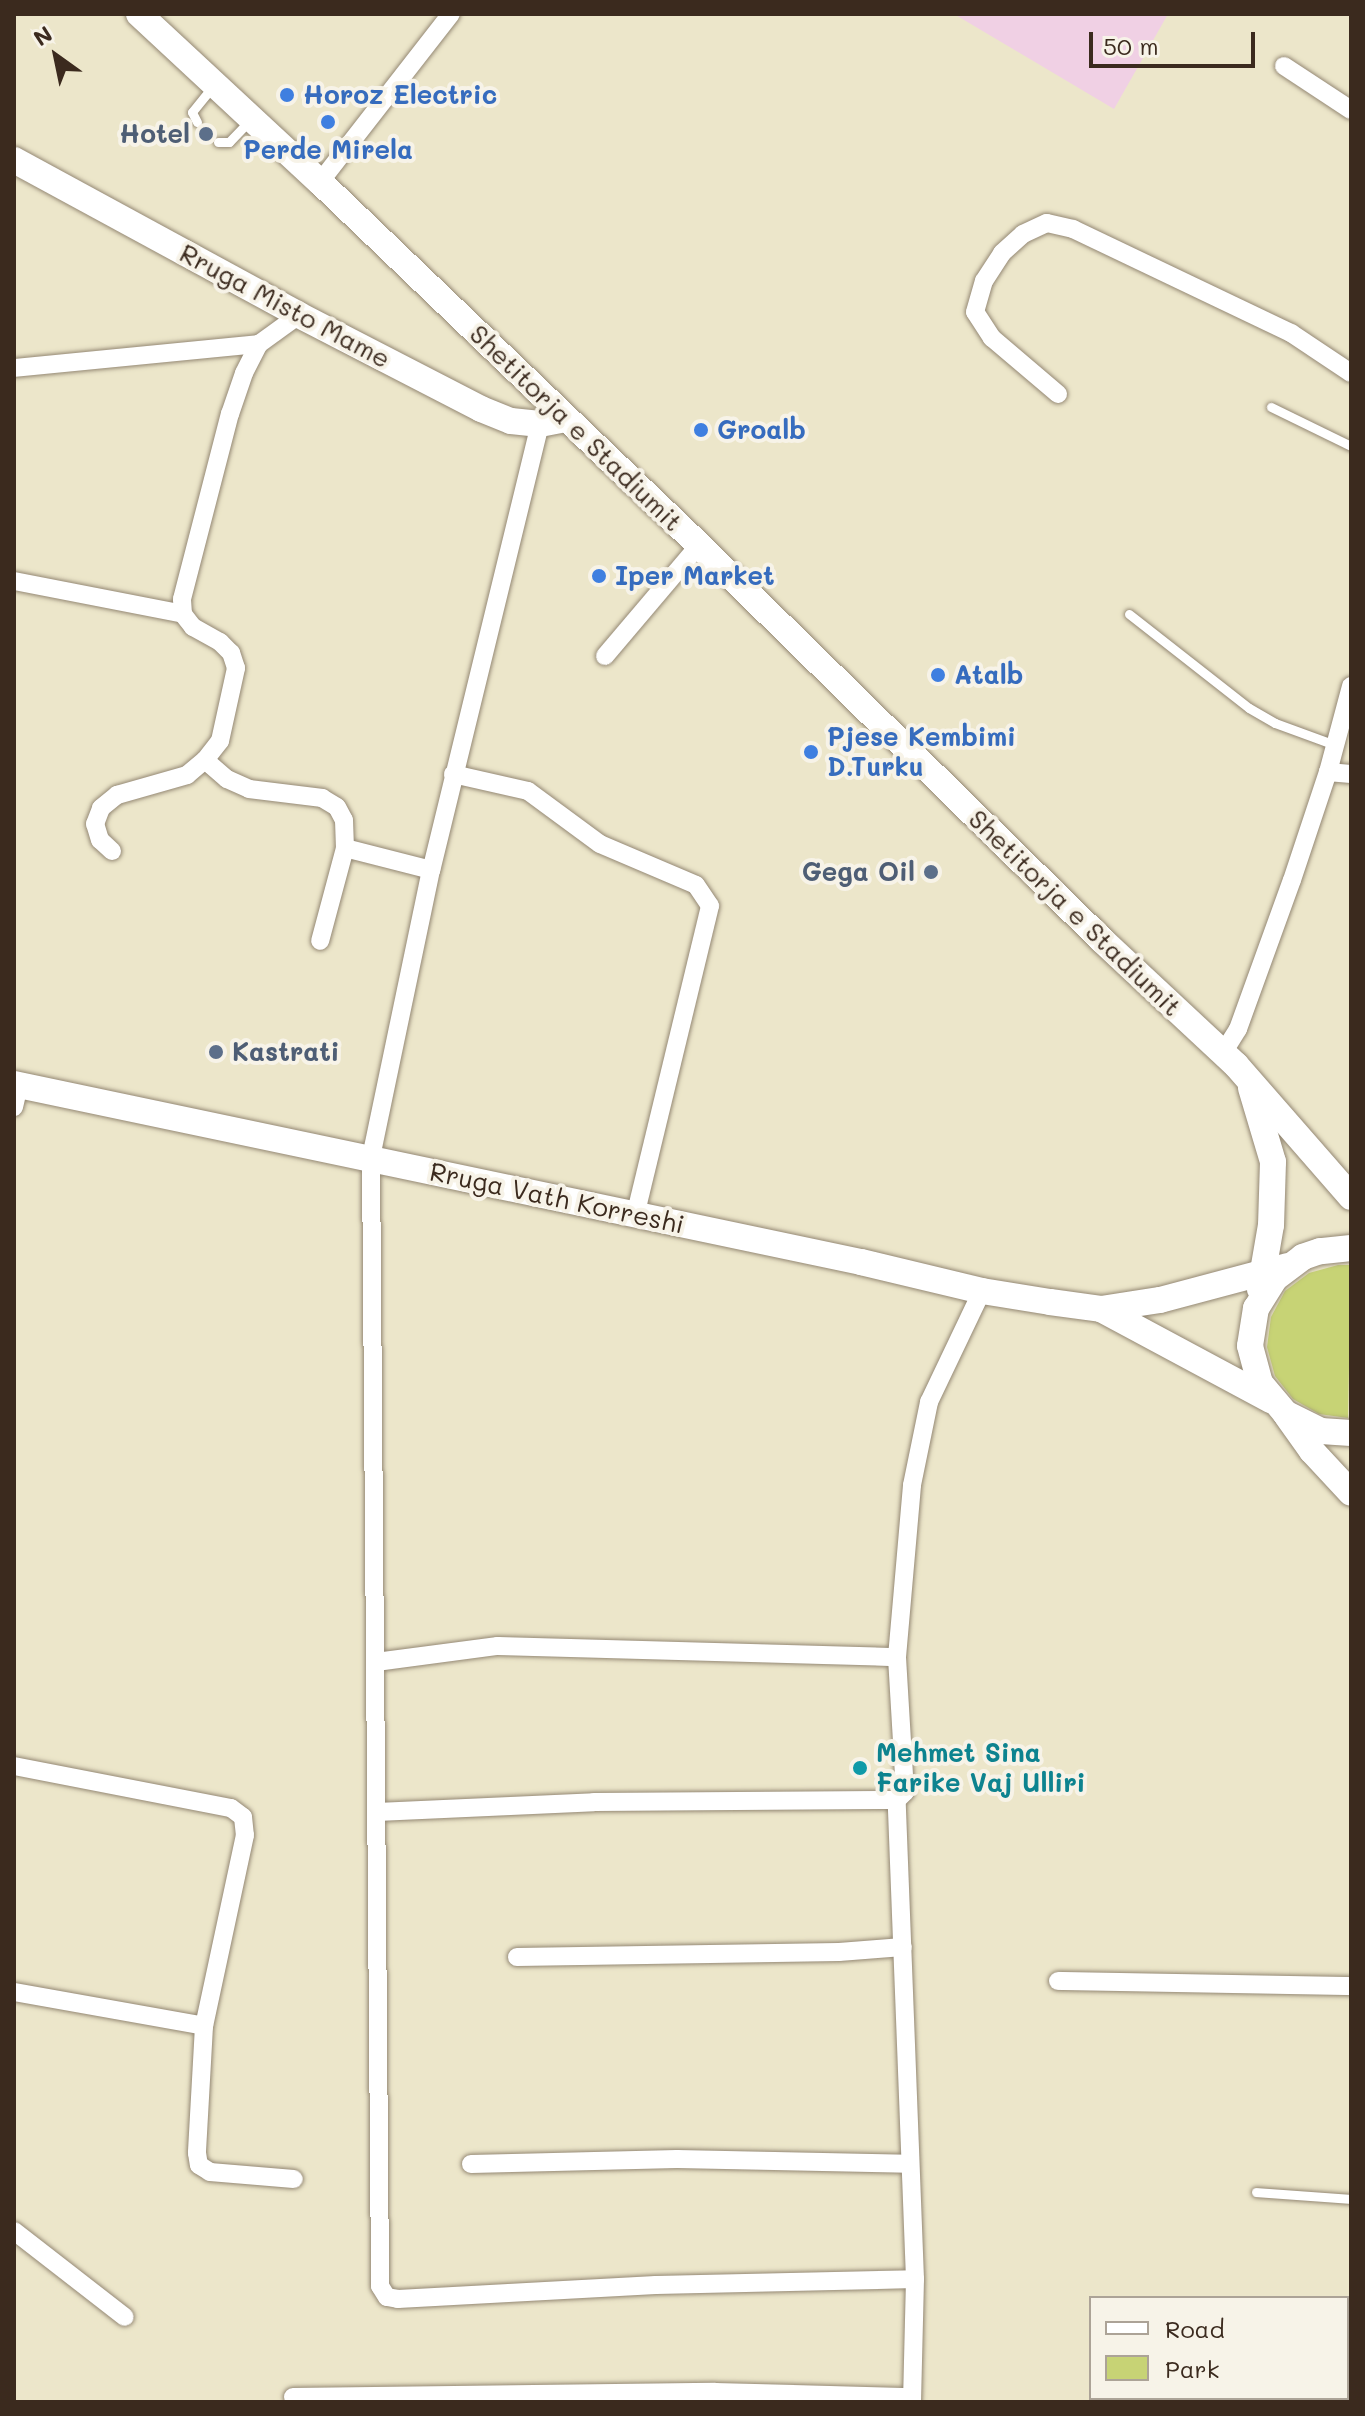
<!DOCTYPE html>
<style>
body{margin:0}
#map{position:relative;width:1365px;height:2416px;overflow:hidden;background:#ece6ca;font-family:Mali,sans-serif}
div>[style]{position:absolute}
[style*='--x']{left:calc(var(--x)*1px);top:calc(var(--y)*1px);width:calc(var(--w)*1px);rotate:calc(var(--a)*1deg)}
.built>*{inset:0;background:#f0d0e4}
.green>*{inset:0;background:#c7d375}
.roads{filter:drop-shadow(0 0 2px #948874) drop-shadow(0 0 2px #948874)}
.service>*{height:9px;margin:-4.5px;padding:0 4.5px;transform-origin:4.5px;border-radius:4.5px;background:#fff}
.minor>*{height:18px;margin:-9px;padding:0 9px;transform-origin:9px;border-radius:9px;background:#fff}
.secondary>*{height:26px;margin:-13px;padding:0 13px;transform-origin:13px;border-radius:13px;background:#fff}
.dots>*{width:22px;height:22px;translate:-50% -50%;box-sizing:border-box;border:4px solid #f7f3e8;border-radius:50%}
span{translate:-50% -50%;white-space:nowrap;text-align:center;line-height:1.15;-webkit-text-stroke:8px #f7f3e8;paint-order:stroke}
.shop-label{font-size:26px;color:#366cbe;font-weight:700}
.left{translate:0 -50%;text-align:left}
.service-label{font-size:26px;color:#4e5e75;font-weight:700}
.right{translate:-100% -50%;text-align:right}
.street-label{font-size:26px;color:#3b2a1e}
.culture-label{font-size:26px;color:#0d838f;font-weight:700}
.frame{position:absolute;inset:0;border:16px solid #3b2a1e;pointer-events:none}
.legend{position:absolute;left:1089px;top:2296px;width:260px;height:104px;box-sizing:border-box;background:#f7f3e8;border:2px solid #aca397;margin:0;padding:10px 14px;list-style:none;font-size:24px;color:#3b2a1e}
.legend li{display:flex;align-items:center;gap:16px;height:40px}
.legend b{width:40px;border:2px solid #aca397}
.north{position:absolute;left:16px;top:16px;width:80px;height:80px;-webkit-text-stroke:6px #f7f3e8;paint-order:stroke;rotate:327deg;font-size:22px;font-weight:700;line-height:32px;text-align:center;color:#3b2a1e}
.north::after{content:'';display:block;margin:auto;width:28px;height:36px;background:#3b2a1e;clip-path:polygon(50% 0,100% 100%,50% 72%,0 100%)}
.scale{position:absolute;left:1089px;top:32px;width:166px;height:36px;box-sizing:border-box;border:4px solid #3b2a1e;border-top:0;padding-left:10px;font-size:24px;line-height:28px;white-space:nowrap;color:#3b2a1e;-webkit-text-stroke:6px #f7f3e8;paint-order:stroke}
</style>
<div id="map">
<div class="built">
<div style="clip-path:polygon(954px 14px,1168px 14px,1114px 109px)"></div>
</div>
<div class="green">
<div style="clip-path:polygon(1338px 1265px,1351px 1265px,1348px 1418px,1319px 1414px,1293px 1399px,1275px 1376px,1267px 1347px,1271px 1317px,1285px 1291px,1309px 1273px)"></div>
</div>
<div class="roads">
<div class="service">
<div style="--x:197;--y:122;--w:11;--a:-117"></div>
<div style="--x:192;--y:112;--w:33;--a:-51"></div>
<div style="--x:218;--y:142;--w:11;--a:0"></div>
<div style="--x:229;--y:142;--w:30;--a:-46"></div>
<div style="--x:1271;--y:407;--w:89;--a:26"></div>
<div style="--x:1129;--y:614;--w:152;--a:38.1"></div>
<div style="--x:1249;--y:708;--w:30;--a:30"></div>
<div style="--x:1275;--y:723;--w:64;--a:20.1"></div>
<div style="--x:1256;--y:2192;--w:95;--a:4.2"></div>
</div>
<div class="minor">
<div style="--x:1284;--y:66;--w:80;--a:33.3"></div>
<div style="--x:320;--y:182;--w:213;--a:-52.1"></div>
<div style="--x:14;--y:368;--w:246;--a:-5.6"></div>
<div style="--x:1058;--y:394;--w:87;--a:-139.7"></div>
<div style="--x:992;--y:338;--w:31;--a:-123"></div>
<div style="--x:975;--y:312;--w:32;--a:-74"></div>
<div style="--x:984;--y:281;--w:33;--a:-57"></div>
<div style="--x:1002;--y:253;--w:28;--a:-42"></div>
<div style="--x:1023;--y:234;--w:26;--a:-25"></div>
<div style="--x:1047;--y:223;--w:27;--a:13"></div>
<div style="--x:1073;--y:229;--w:242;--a:25.5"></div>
<div style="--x:1291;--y:333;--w:72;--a:33.7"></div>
<div style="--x:540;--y:424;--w:459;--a:103.7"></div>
<div style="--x:431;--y:870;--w:294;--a:101.8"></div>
<div style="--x:371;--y:1158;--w:1128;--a:89.54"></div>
<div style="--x:380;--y:2286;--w:13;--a:58"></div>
<div style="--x:387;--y:2297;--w:11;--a:10"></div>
<div style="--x:398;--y:2299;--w:258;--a:-3.1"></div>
<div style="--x:656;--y:2285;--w:259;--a:-1.3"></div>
<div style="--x:14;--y:581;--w:172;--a:11"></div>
<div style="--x:605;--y:656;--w:145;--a:-49.7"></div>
<div style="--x:205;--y:760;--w:29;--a:41"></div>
<div style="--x:227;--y:779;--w:24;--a:24"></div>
<div style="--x:249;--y:789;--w:74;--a:7"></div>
<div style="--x:322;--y:798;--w:17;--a:31"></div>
<div style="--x:337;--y:807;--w:15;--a:62"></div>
<div style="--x:344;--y:820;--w:28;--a:88"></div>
<div style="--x:345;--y:848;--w:96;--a:105"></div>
<div style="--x:1328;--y:772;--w:23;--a:5"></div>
<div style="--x:453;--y:774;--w:77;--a:12.8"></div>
<div style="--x:528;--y:791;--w:89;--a:36.4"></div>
<div style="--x:600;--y:844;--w:104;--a:23.1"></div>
<div style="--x:696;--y:885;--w:25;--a:56"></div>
<div style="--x:710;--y:906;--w:319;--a:103.6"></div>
<div style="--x:345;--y:848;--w:89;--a:14.3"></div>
<div style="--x:112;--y:851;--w:16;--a:-137"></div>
<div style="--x:100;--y:840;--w:17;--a:-107"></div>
<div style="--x:95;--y:824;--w:17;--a:-69"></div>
<div style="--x:101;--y:808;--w:21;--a:-39"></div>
<div style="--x:117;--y:795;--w:73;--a:-15.9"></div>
<div style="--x:187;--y:775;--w:23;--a:-40"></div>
<div style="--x:205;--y:760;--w:24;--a:-52"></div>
<div style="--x:220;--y:741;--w:75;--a:-77.6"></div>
<div style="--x:236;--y:668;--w:16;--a:-108"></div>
<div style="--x:231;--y:653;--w:16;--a:-135"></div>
<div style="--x:220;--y:642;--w:31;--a:-151"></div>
<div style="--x:193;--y:627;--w:16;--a:-128"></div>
<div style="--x:183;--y:614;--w:15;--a:-94"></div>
<div style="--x:182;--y:599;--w:191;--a:-75.5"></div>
<div style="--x:230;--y:414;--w:43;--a:-71.1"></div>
<div style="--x:244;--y:373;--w:33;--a:-63"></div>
<div style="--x:259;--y:344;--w:49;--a:-35.9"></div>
<div style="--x:1223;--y:1053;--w:28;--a:-58"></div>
<div style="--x:1238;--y:1029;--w:158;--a:-70.1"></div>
<div style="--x:1292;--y:880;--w:114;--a:-71.6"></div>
<div style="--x:1328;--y:772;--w:89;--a:-75"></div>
<div style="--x:14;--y:1107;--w:23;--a:-77"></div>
<div style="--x:376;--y:1662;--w:123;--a:-7.5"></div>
<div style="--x:498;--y:1646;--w:399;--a:1.6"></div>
<div style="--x:14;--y:1766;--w:221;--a:11"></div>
<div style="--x:231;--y:1808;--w:15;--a:37"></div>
<div style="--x:243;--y:1817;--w:18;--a:84"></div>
<div style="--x:245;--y:1835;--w:195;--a:102.1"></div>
<div style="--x:204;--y:2026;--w:127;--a:93.2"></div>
<div style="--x:197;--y:2153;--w:12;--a:81"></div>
<div style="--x:199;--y:2165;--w:13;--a:32"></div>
<div style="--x:210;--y:2172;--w:84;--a:4.8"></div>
<div style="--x:377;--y:1812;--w:217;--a:-2.6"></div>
<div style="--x:594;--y:1802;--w:303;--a:-0.4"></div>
<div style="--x:517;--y:1957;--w:322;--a:-0.9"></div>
<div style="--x:839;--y:1952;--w:64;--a:-4.5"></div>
<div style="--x:1058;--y:1981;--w:293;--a:1"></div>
<div style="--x:14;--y:1992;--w:193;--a:10.1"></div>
<div style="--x:471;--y:2164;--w:206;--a:-1.4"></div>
<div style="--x:677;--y:2159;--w:231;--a:1.2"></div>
<div style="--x:14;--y:2231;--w:140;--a:37.8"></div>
<div style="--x:293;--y:2397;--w:422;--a:-0.7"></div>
<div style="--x:715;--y:2392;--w:197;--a:1.5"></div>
<div style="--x:912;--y:2402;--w:123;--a:-88.6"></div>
<div style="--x:915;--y:2279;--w:479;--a:-92.2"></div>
<div style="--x:897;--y:1800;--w:11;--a:-45"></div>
<div style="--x:905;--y:1792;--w:135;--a:-93.4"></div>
<div style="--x:897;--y:1657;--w:173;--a:-85"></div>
<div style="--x:912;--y:1485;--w:85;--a:-78.4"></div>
<div style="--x:929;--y:1402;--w:123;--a:-64.5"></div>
</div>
<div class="secondary">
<div style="--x:139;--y:14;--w:247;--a:42.9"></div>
<div style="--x:320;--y:182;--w:525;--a:43.76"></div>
<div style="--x:699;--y:545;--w:564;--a:44.43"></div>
<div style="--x:1102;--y:940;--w:183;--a:43"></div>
<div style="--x:1236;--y:1065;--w:175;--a:48.9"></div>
<div style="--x:14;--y:160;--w:324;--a:28.5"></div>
<div style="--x:299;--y:315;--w:205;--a:27.3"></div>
<div style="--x:481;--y:409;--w:32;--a:22"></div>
<div style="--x:511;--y:421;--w:29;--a:6"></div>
<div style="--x:540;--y:424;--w:25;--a:-11"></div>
<div style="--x:14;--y:1084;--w:866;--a:11.87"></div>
<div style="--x:861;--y:1262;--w:124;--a:13.5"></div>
<div style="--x:982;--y:1291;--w:69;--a:9.2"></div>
<div style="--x:1050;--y:1302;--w:51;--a:7.8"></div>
<div style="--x:1101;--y:1309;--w:60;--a:-8.7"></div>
<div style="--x:1160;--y:1300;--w:132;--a:-14.9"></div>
<div style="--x:1251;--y:1088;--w:77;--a:73.4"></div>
<div style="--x:1273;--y:1162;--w:63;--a:91.8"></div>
<div style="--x:1271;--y:1225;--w:65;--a:99.8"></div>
<div style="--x:1351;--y:1248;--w:31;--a:174"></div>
<div style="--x:1320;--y:1251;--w:18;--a:161"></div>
<div style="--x:1303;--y:1257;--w:35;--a:143"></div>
<div style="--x:1275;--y:1278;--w:36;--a:122"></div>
<div style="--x:1256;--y:1308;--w:38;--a:99"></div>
<div style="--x:1250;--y:1346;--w:38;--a:75"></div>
<div style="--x:1260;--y:1383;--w:39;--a:50"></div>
<div style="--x:1285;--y:1413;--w:40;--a:26.6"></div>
<div style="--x:1321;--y:1431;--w:30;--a:4"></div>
<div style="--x:1101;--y:1309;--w:193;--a:28.2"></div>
<div style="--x:1287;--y:1416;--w:43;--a:54.5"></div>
<div style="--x:1312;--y:1451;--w:57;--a:47.1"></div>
</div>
</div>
<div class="dots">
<div style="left:287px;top:95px;background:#3f7fe0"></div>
<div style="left:328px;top:122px;background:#3f7fe0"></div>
<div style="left:206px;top:134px;background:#5c6f8a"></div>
<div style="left:701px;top:430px;background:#3f7fe0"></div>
<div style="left:599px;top:576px;background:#3f7fe0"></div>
<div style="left:938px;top:675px;background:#3f7fe0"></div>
<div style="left:811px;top:752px;background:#3f7fe0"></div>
<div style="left:931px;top:872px;background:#5c6f8a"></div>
<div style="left:216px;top:1052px;background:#5c6f8a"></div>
<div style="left:860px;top:1768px;background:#0f9aa8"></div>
</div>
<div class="shop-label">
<span class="left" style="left:303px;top:95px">Horoz Electric</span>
<span style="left:328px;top:150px">Perde Mirela</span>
<span class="left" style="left:717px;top:430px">Groalb</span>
<span class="left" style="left:615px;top:576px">Iper Market</span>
<span class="left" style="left:954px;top:675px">Atalb</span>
<span class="left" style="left:827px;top:752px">Pjese Kembimi<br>D.Turku</span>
</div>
<div class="service-label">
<span class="right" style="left:190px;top:134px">Hotel</span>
<span class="right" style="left:915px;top:872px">Gega Oil</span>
<span class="left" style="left:232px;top:1052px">Kastrati</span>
</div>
<div class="street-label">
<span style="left:285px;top:306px;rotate:28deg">Rruga Misto Mame</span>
<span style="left:576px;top:428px;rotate:44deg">Shetitorja e Stadiumit</span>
<span style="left:1075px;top:913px;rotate:44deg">Shetitorja e Stadiumit</span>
<span style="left:557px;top:1198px;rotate:12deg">Rruga Vath Korreshi</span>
</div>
<div class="culture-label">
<span class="left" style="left:876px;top:1768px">Mehmet Sina<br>Farike Vaj Ulliri</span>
</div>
<div class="frame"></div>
<ul class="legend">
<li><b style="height:10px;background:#fff"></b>Road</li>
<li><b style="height:22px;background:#c7d375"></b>Park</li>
</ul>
<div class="north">N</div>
<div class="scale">50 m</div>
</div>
